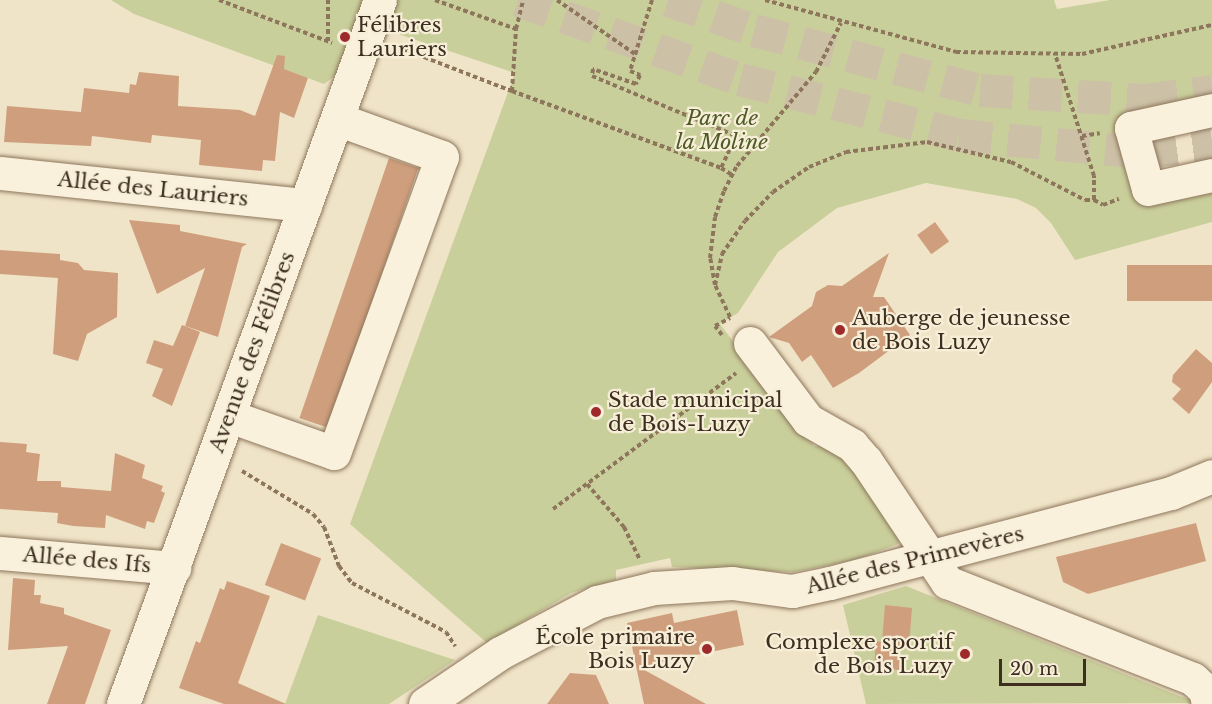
<!DOCTYPE html>
<meta charset="utf-8">
<style>
body{margin:0}
#map{position:relative;width:1212px;height:704px;overflow:hidden;background:#f0e4c8;font-family:"Libre Baskerville",serif}
div>[style]{position:absolute}
[style*='--x']{left:calc(var(--x)*1px);top:calc(var(--y)*1px);width:calc(var(--w)*1px);rotate:calc(var(--a)*1deg)}
.green>*{inset:0;background:#c9cf9b}
.building>*{inset:0;background:#cf9f7d;transform-origin:0 0}
.highway-tunnel>*{height:33px;margin-top:-16.5px;transform-origin:0;background:repeating-linear-gradient(90deg,#ccc0a6 0 33px,transparent 0 49px)}
.path>*{height:4px;margin-top:-2px;transform-origin:0;background:repeating-linear-gradient(90deg,#8d765c 0 4.5px,transparent 0 7.5px)}
.roads{filter:drop-shadow(0 0 2px #8d765c) drop-shadow(0 0 2px #8d765c)}
.minor>*{height:33px;margin:-16.5px;padding:0 16.5px;transform-origin:16.5px;border-radius:16.5px;background:#faf1dc}
.dots>*{width:16px;height:16px;translate:-50% -50%;box-sizing:border-box;border:3px solid #f7eed8;border-radius:50%}
span{translate:-50% -50%;white-space:nowrap;text-align:center;line-height:1.15;-webkit-text-stroke:4.5px #f7eed8;paint-order:stroke}
.poi-label{font-size:21px;color:#3d2e20}
.left{translate:0 -50%;text-align:left}
.right{translate:-100% -50%;text-align:right}
.park-label{font-size:21px;color:#4d5a26;font-style:italic}
.street-label{font-size:21px;color:#3d2e20}
.scale{position:absolute;left:999px;top:659px;width:87px;height:27px;box-sizing:border-box;border:3px solid #3d2e20;border-top:0;padding-left:8px;font-size:18px;line-height:21px;white-space:nowrap;color:#3d2e20;-webkit-text-stroke:4px #f7eed8;paint-order:stroke}
</style>
<div id="map">
<div class="green">
<div style="clip-path:polygon(111px 0,1054px 0,1057px 9px,1110px 0,1212px 0,1212px 110px,1131px 129px,1148px 189px,1212px 176px,1212px 222px,1075px 260px,1051px 223px,1036px 208px,1017px 199px,926px 183px,837px 208px,778px 252px,738px 313px,720px 324px,757px 373px,767px 379px,814px 446px,841px 446px,902px 536px,898px 544px,855px 560px,794px 572px,672px 567px,670px 558px,616px 570px,616px 580px,571px 593px,487px 643px,350px 524px,515px 73px,392px 32px,324px 84px,134px 14px)"></div>
<div style="clip-path:polygon(906px 586px,1197px 703px,866px 704px,843px 605px)"></div>
<div style="clip-path:polygon(318px 615px,455px 660px,389px 704px,285px 704px)"></div>
</div>
<div class="building">
<div style="clip-path:polygon(277px 55px,285px 56px,284px 69px,308px 78px,294px 118px,280px 112px,275px 161px,263px 160px,262px 171px,199px 165px,201px 140px,152px 135px,151px 143px,92px 136px,91px 146px,4px 142px,7px 106px,81px 112px,84px 88px,129px 93px,130px 84px,136px 85px,139px 72px,179px 76px,178px 106px,240px 110px,255px 116px)"></div>
<div style="left:389px;top:158px;width:31px;height:275px;rotate:19deg"></div>
<div style="clip-path:polygon(129px 220px,180px 225px,180px 231px,247px 244px,242px 247px,218px 337px,185px 326px,205px 268px,157px 294px)"></div>
<div style="left:935px;top:222px;width:24px;height:22px;rotate:54deg"></div>
<div style="clip-path:polygon(0 250px,60px 254px,60px 260px,78px 263px,84px 270px,118px 273px,117px 317px,87px 334px,78px 361px,53px 354px,59px 262px,58px 278px,0 274px)"></div>
<div style="clip-path:polygon(889px 253px,873px 297px,884px 297px,910px 335px,859px 373px,833px 388px,811px 355px,802px 362px,789px 343px,769px 337px,812px 306px,816px 292px,828px 285px,842px 286px)"></div>
<div style="left:1212px;top:265px;width:36px;height:85px;rotate:90deg"></div>
<div style="clip-path:polygon(182px 325px,200px 332px,172px 406px,152px 396px,163px 369px,146px 363px,154px 340px,173px 346px)"></div>
<div style="clip-path:polygon(1196px 349px,1212px 363px,1212px 382px,1189px 414px,1172px 399px,1181px 389px,1172px 382px,1173px 375px)"></div>
<div style="clip-path:polygon(0 442px,27px 444px,26px 452px,40px 454px,37px 481px,61px 481px,61px 487px,111px 491px,115px 453px,145px 465px,142px 478px,163px 486px,161px 491px,165px 493px,154px 523px,147px 521px,145px 529px,106px 515px,105px 528px,73px 526px,57px 523px,58px 513px,0 509px)"></div>
<div style="clip-path:polygon(1196px 523px,1206px 561px,1088px 594px,1063px 582px,1056px 557px)"></div>
<div style="left:281px;top:543px;width:43px;height:45px;rotate:21deg"></div>
<div style="clip-path:polygon(13px 578px,35px 580px,34px 595px,41px 595px,40px 603px,64px 608px,64px 614px,111px 630px,85px 704px,47px 704px,68px 646px,8px 650px)"></div>
<div style="clip-path:polygon(227px 581px,270px 596px,238px 683px,286px 704px,224px 704px,179px 688px,196px 641px,200px 643px,220px 588px,224px 590px)"></div>
<div style="clip-path:polygon(885px 605px,912px 608px,909px 646px,900px 646px,899px 670px,874px 668px,876px 641px,882px 642px)"></div>
<div style="clip-path:polygon(737px 610px,744px 645px,639px 667px,706px 704px,644px 704px,627px 623px,672px 613px,674px 623px)"></div>
<div style="clip-path:polygon(570px 673px,596px 675px,609px 704px,547px 704px)"></div>
</div>
<div class="highway-tunnel">
<div style="--x:518;--y:0;--w:236;--a:19.6"></div>
<div style="--x:740;--y:79;--w:226;--a:14.3"></div>
<div style="--x:959;--y:135;--w:186;--a:5.3"></div>
<div style="--x:1144;--y:152;--w:69;--a:-7.5"></div>
<div style="--x:668;--y:0;--w:91;--a:19.2"></div>
<div style="--x:754;--y:30;--w:234;--a:14.9"></div>
<div style="--x:980;--y:90;--w:165;--a:3.5"></div>
<div style="--x:1145;--y:100;--w:68;--a:-7.7"></div>
</div>
<div class="path">
<div style="--x:219;--y:0;--w:121;--a:20.8"></div>
<div style="--x:435;--y:0;--w:86;--a:19.7"></div>
<div style="--x:516;--y:29;--w:30;--a:-76"></div>
<div style="--x:557;--y:0;--w:95;--a:34.7"></div>
<div style="--x:652;--y:0;--w:74;--a:107.2"></div>
<div style="--x:630;--y:71;--w:11;--a:22"></div>
<div style="--x:640;--y:75;--w:10;--a:114"></div>
<div style="--x:636;--y:84;--w:46;--a:-160.8"></div>
<div style="--x:593;--y:69;--w:7;--a:98"></div>
<div style="--x:592;--y:76;--w:156;--a:22.6"></div>
<div style="--x:736;--y:136;--w:35;--a:115"></div>
<div style="--x:721;--y:168;--w:13;--a:32"></div>
<div style="--x:765;--y:0;--w:198;--a:15.2"></div>
<div style="--x:956;--y:52;--w:126;--a:0.9"></div>
<div style="--x:1082;--y:54;--w:133;--a:-12.6"></div>
<div style="--x:328;--y:41;--w:41;--a:-90"></div>
<div style="--x:403;--y:49;--w:117;--a:21.1"></div>
<div style="--x:512;--y:91;--w:62;--a:-86.3"></div>
<div style="--x:512;--y:91;--w:223;--a:20.2"></div>
<div style="--x:1082;--y:136;--w:18;--a:-9"></div>
<div style="--x:1094;--y:200;--w:10;--a:29"></div>
<div style="--x:1103;--y:205;--w:17;--a:-21"></div>
<div style="--x:715;--y:285;--w:32;--a:-77"></div>
<div style="--x:722;--y:254;--w:40;--a:-55.1"></div>
<div style="--x:745;--y:221;--w:40;--a:-46"></div>
<div style="--x:773;--y:192;--w:44;--a:-34.8"></div>
<div style="--x:809;--y:167;--w:40;--a:-22"></div>
<div style="--x:846;--y:152;--w:82;--a:-7"></div>
<div style="--x:927;--y:142;--w:86;--a:13.4"></div>
<div style="--x:1011;--y:162;--w:83;--a:27.2"></div>
<div style="--x:1085;--y:200;--w:9;--a:0"></div>
<div style="--x:1094;--y:200;--w:24;--a:-90"></div>
<div style="--x:1094;--y:176;--w:128;--a:-107.7"></div>
<div style="--x:730;--y:317;--w:35;--a:-115"></div>
<div style="--x:715;--y:285;--w:27;--a:-100"></div>
<div style="--x:710;--y:258;--w:41;--a:-83"></div>
<div style="--x:715;--y:217;--w:28;--a:-71"></div>
<div style="--x:724;--y:191;--w:28;--a:-63"></div>
<div style="--x:737;--y:166;--w:123;--a:-50"></div>
<div style="--x:816;--y:72;--w:55;--a:-63"></div>
<div style="--x:722;--y:335;--w:11;--a:-128"></div>
<div style="--x:715;--y:326;--w:17;--a:-28"></div>
<div style="--x:242;--y:471;--w:83;--a:31.2"></div>
<div style="--x:313;--y:514;--w:17;--a:50"></div>
<div style="--x:324;--y:527;--w:42;--a:69"></div>
<div style="--x:339;--y:566;--w:21;--a:53"></div>
<div style="--x:352;--y:583;--w:106;--a:27.5"></div>
<div style="--x:446;--y:632;--w:17;--a:57"></div>
<div style="--x:587;--y:484;--w:57;--a:49.3"></div>
<div style="--x:624;--y:527;--w:37;--a:64"></div>
<div style="--x:553;--y:509;--w:228;--a:-36.6"></div>
</div>
<div class="roads">
<div class="minor">
<div style="--x:1212;--y:110;--w:83;--a:167.5"></div>
<div style="--x:1131;--y:128;--w:63;--a:74.4"></div>
<div style="--x:1148;--y:189;--w:66;--a:-12.3"></div>
<div style="--x:0;--y:173;--w:307;--a:6"></div>
<div style="--x:750;--y:343;--w:96;--a:53"></div>
<div style="--x:808;--y:420;--w:51;--a:29.6"></div>
<div style="--x:852;--y:445;--w:21;--a:49"></div>
<div style="--x:866;--y:461;--w:146;--a:56.2"></div>
<div style="--x:947;--y:582;--w:264;--a:21.5"></div>
<div style="--x:1193;--y:679;--w:16;--a:43"></div>
<div style="--x:1205;--y:690;--w:14;--a:78"></div>
<div style="--x:229;--y:416;--w:111;--a:19.4"></div>
<div style="--x:334;--y:453;--w:315;--a:-70"></div>
<div style="--x:442;--y:157;--w:112;--a:-160.1"></div>
<div style="--x:0;--y:553;--w:175;--a:4.9"></div>
<div style="--x:123;--y:704;--w:749;--a:-69.95"></div>
<div style="--x:425;--y:704;--w:91;--a:-34.2"></div>
<div style="--x:500;--y:653;--w:110;--a:-27.7"></div>
<div style="--x:597;--y:602;--w:59;--a:-13.8"></div>
<div style="--x:654;--y:588;--w:78;--a:-3.7"></div>
<div style="--x:732;--y:583;--w:61;--a:7.6"></div>
<div style="--x:792;--y:591;--w:39;--a:-12"></div>
<div style="--x:830;--y:583;--w:353;--a:-14.8"></div>
<div style="--x:1171;--y:493;--w:44;--a:-22.5"></div>
</div>
</div>
<div class="dots">
<div style="left:345px;top:37px;background:#9e2a2b"></div>
<div style="left:840px;top:330px;background:#9e2a2b"></div>
<div style="left:596px;top:412px;background:#9e2a2b"></div>
<div style="left:707px;top:649px;background:#9e2a2b"></div>
<div style="left:965px;top:654px;background:#9e2a2b"></div>
</div>
<div class="poi-label">
<span class="left" style="left:357px;top:37px">Félibres<br>Lauriers</span>
<span class="left" style="left:852px;top:330px">Auberge de jeunesse<br>de Bois Luzy</span>
<span class="left" style="left:608px;top:412px">Stade municipal<br>de Bois-Luzy</span>
<span class="right" style="left:695px;top:649px">École primaire<br>Bois Luzy</span>
<span class="right" style="left:953px;top:654px">Complexe sportif<br>de Bois Luzy</span>
</div>
<div class="park-label">
<span style="left:722px;top:130px">Parc de<br>la Moline</span>
</div>
<div class="street-label">
<span style="left:153px;top:189px;rotate:6deg">Allée des Lauriers</span>
<span style="left:252px;top:352px;rotate:-70deg">Avenue des Félibres</span>
<span style="left:87px;top:560px;rotate:5deg">Allée des Ifs</span>
<span style="left:915px;top:560px;rotate:-14deg">Allée des Primevères</span>
</div>
<div class="scale">20 m</div>
</div>
